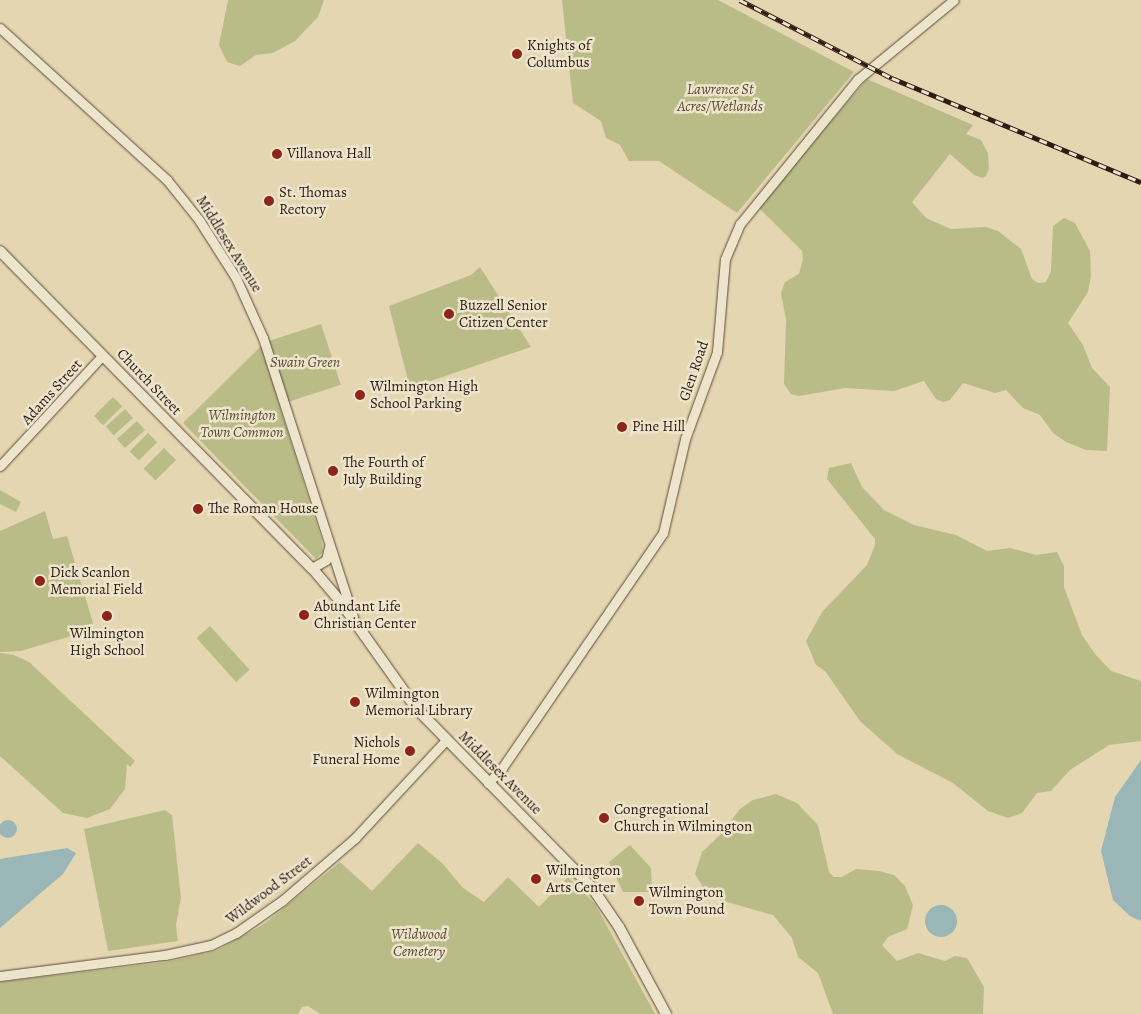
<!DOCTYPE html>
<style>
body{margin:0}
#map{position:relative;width:1141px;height:1014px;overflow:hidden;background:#e4d6b1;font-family:Alegreya,serif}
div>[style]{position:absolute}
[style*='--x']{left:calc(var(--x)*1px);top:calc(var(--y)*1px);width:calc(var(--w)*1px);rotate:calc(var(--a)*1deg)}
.green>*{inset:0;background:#babc87;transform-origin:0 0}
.water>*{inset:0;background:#9ab6b7}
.round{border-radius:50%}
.roads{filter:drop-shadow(0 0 1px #5d4a3a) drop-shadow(0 0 1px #5d4a3a)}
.tertiary>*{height:9px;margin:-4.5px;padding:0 4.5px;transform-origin:4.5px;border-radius:4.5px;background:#ede4cc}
.secondary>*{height:10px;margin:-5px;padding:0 5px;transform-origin:5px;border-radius:5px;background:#ede4cc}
.rail>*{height:4.5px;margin-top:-2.25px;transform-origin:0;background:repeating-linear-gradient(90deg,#ede4cc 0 8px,#301b12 0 16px);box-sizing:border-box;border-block:1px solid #301b12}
.dots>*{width:14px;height:14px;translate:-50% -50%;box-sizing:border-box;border:2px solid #ede4cc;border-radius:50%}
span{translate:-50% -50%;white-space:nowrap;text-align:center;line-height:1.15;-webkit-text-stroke:5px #ede4cc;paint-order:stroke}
.poi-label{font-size:15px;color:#301b12}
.left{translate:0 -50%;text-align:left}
.right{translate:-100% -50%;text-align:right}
.park-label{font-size:15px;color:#594b35;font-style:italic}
.street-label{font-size:15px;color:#301b12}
</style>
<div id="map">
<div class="green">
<div style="clip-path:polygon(228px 0,324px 0,318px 17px,295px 41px,273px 53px,256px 55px,240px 66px,227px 62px,219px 45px)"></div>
<div style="clip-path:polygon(562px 0,718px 0,854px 72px,737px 213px,659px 161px,629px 161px,620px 145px,606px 138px,601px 121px,573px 103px)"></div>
<div style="clip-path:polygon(867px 79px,973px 125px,966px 134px,981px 140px,988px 153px,989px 169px,986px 176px,982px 178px,974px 175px,950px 154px,912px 202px,926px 218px,951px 229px,986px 227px,998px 231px,1021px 249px,1032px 279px,1038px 283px,1046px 282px,1051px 271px,1053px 226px,1064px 218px,1075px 223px,1090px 251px,1091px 276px,1088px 292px,1068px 323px,1083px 345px,1092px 368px,1110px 387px,1107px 451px,1086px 450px,1066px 442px,1053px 433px,1040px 415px,1023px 408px,1006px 390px,995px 393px,963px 383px,950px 400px,943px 402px,936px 399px,924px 381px,894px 391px,845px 388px,799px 396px,791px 394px,784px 384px,786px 320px,781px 293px,785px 282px,799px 274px,803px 259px,802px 251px,758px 207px)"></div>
<div style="clip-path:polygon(480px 267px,531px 347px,410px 388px,389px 306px,471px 275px)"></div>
<div style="left:321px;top:324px;width:64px;height:55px;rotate:72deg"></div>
<div style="clip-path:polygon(261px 346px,321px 538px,323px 552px,316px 559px,183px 423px)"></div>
<div style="left:113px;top:397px;width:13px;height:27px;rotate:45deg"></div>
<div style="left:125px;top:409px;width:12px;height:26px;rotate:48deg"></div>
<div style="left:137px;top:421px;width:12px;height:27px;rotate:48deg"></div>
<div style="left:148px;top:433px;width:13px;height:26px;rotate:45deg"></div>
<div style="left:164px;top:448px;width:17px;height:29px;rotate:45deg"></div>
<div style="clip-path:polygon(851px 463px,862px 487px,884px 510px,914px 525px,956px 535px,987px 551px,1010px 548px,1036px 555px,1057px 552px,1064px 566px,1064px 587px,1082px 635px,1095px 654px,1111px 671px,1141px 681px,1141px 741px,1109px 745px,1070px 770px,1051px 791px,1037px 793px,1022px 813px,1008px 818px,988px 811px,953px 783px,897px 754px,860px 721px,825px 671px,816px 665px,806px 641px,822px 612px,867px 565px,875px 545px,875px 539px,827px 479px,829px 468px)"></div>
<div style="clip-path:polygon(0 490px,21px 502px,16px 512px,0 504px)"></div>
<div style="clip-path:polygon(45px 511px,53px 539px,67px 536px,93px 623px,88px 631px,21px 651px,0 652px,0 531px)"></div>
<div style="left:210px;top:626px;width:59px;height:18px;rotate:48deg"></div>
<div style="clip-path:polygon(0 653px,14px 655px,29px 662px,135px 761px,130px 767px,127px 764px,125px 789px,110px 809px,87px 818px,63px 813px,0 756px)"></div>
<div style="clip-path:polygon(776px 794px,797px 803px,818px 825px,829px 872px,834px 877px,842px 877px,856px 869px,879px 871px,894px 875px,905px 886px,913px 905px,907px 929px,888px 937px,882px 945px,897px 961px,918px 953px,945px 961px,955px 956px,967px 958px,984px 987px,983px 1014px,833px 1014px,818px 973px,798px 957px,792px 938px,773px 915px,720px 900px,703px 887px,695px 874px,702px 852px,720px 835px,740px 809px,753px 800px)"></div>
<div style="clip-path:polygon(165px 810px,172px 815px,181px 898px,176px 925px,178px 941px,108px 951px,84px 829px)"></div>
<div style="clip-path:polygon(418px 843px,443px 864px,463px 888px,484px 902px,508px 877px,539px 907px,568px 877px,595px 904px,655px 1014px,320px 1014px,308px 1006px,302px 1007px,298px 1014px,0 1014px,0 982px,166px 962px,216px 951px,264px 924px,340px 862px,372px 891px)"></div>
<div style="clip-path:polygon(630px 845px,651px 868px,652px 892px,623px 892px,609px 862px)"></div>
</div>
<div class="water">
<div style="clip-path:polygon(1141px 760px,1141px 921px,1130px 916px,1113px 900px,1101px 851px,1115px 797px)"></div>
<div class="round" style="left:-1px;top:820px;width:18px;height:18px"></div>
<div style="clip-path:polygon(67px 848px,76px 853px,63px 874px,0 928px,0 859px)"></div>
<div class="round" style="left:925px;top:905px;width:32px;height:32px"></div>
</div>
<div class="roads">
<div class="tertiary">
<div style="--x:0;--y:28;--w:226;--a:42.3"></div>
<div style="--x:167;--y:180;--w:51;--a:51.3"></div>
<div style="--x:199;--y:220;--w:69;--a:57.5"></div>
<div style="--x:236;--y:278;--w:66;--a:65.8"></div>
<div style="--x:263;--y:338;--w:292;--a:72.1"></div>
<div style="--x:0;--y:466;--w:150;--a:-47.2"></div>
<div style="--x:312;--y:568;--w:16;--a:-30"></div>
<div style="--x:326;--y:560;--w:13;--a:-77"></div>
<div style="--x:488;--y:783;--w:21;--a:-47"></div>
<div style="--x:502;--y:768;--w:285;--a:-55.6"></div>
<div style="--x:663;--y:533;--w:97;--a:-76.8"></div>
<div style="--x:685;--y:439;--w:93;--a:-69.8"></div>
<div style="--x:717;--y:352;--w:93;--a:-85.1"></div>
<div style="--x:725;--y:259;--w:38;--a:-67"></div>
<div style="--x:740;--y:224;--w:187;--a:-50.9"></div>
<div style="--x:858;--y:79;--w:124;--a:-39.5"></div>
<div style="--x:0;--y:976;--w:166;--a:-7.3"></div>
<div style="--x:165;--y:955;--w:47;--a:-12.3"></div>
<div style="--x:211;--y:945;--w:28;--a:-26"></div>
<div style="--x:236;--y:933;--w:57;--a:-35.1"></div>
<div style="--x:283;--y:900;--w:95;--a:-40.7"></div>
<div style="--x:355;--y:838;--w:134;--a:-47.1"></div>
</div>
<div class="secondary">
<div style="--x:0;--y:251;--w:445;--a:45.5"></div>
<div style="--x:312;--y:568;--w:43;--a:49.7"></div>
<div style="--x:340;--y:601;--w:131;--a:54.6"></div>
<div style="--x:416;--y:708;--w:253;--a:45.6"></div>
<div style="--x:593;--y:889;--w:46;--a:55.6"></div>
<div style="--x:619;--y:927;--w:99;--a:61.6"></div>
</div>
</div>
<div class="rail">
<div style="--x:740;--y:0;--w:171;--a:27.2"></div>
<div style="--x:892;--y:78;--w:270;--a:22.7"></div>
</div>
<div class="dots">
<div style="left:517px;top:54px;background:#8f2418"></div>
<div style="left:277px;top:154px;background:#8f2418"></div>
<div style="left:269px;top:201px;background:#8f2418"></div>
<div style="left:449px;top:314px;background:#8f2418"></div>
<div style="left:360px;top:395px;background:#8f2418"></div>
<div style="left:622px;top:427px;background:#8f2418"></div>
<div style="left:333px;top:471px;background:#8f2418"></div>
<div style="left:198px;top:509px;background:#8f2418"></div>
<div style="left:40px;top:581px;background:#8f2418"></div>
<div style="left:304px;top:615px;background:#8f2418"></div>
<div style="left:107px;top:616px;background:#8f2418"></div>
<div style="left:355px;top:702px;background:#8f2418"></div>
<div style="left:410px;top:751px;background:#8f2418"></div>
<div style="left:604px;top:818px;background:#8f2418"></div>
<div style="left:536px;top:879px;background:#8f2418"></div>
<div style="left:639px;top:901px;background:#8f2418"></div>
</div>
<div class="poi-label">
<span class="left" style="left:527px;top:54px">Knights of<br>Columbus</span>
<span class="left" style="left:287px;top:154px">Villanova Hall</span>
<span class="left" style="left:279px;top:201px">St. Thomas<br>Rectory</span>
<span class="left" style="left:459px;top:314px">Buzzell Senior<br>Citizen Center</span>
<span class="left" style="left:370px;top:395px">Wilmington High<br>School Parking</span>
<span class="left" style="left:632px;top:427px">Pine Hill</span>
<span class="left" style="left:343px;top:471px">The Fourth of<br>July Building</span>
<span class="left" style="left:208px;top:509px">The Roman House</span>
<span class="left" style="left:50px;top:581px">Dick Scanlon<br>Memorial Field</span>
<span class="left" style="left:314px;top:615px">Abundant Life<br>Christian Center</span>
<span style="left:107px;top:642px">Wilmington<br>High School</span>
<span class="left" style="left:365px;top:702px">Wilmington<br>Memorial Library</span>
<span class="right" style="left:400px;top:751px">Nichols<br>Funeral Home</span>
<span class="left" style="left:614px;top:818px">Congregational<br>Church in Wilmington</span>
<span class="left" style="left:546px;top:879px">Wilmington<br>Arts Center</span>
<span class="left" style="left:649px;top:901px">Wilmington<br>Town Pound</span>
</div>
<div class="park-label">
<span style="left:720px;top:98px">Lawrence St<br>Acres/Wetlands</span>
<span style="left:305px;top:363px">Swain Green</span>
<span style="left:242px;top:424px">Wilmington<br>Town Common</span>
<span style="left:419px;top:943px">Wildwood<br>Cemetery</span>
</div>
<div class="street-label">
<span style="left:229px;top:244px;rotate:58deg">Middlesex Avenue</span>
<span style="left:694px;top:371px;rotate:-71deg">Glen Road</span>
<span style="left:149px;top:382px;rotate:46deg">Church Street</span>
<span style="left:52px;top:392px;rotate:-48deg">Adams Street</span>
<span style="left:500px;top:773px;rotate:45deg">Middlesex Avenue</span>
<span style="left:269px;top:890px;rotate:-37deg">Wildwood Street</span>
</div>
</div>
